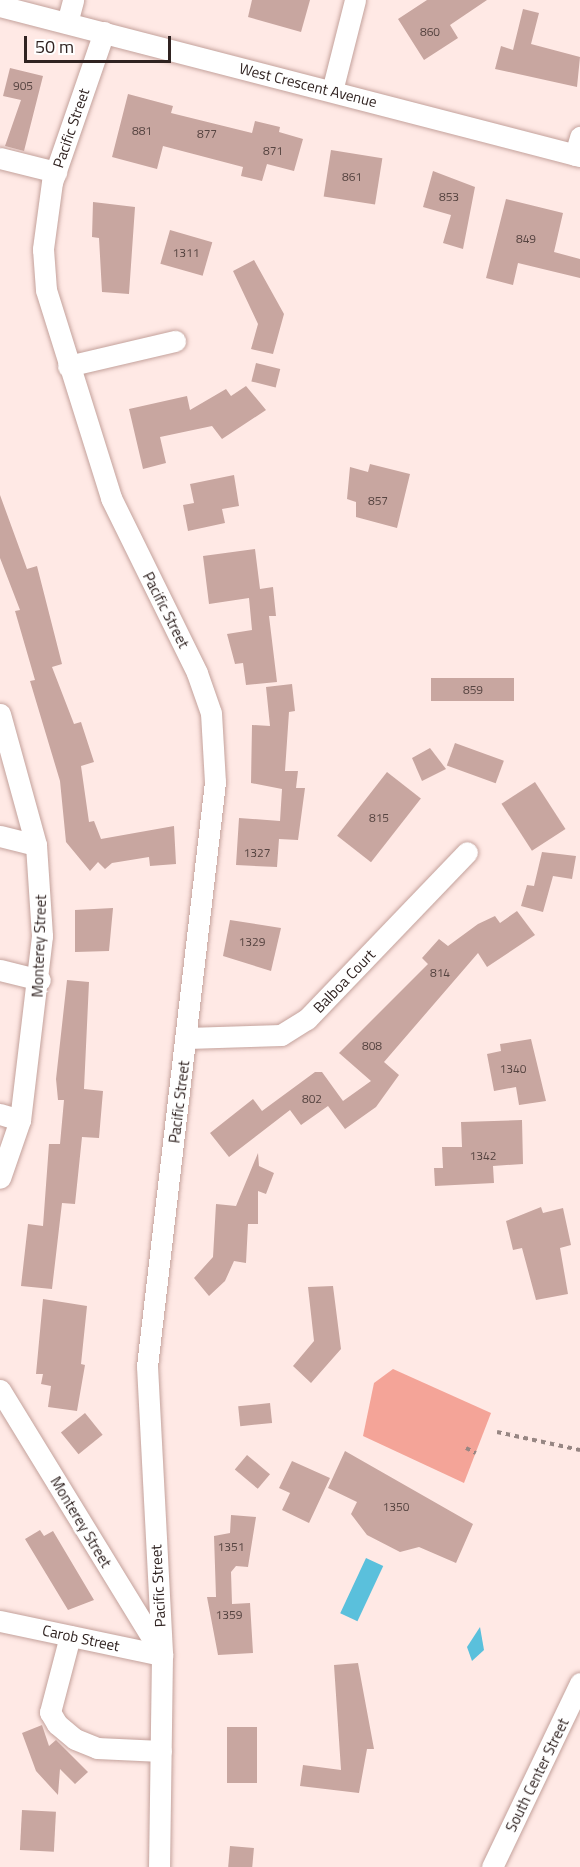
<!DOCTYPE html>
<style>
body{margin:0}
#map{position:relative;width:580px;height:1867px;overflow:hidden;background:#ffe9e5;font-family:"Titillium Web",sans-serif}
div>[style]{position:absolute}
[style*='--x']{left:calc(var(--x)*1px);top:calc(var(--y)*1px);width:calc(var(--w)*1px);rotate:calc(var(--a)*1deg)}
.green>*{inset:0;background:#f4a498}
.water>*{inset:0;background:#5ac0dc;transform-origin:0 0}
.building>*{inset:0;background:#c8a6a0;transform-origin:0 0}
.path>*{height:4px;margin-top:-2px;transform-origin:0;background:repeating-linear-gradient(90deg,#978683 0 4.5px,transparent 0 9px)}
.roads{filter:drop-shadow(0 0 2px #c4a29c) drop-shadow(0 0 2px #c4a29c)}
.minor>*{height:21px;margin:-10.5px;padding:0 10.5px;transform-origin:10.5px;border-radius:10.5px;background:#fff}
span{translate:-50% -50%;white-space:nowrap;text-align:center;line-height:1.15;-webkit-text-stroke:4.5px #fff;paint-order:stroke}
.number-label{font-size:12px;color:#564441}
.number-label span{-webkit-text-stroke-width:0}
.street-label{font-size:15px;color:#302321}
.scale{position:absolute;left:24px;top:36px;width:147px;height:27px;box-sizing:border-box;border:3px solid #302321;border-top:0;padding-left:8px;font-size:18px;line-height:21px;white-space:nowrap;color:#302321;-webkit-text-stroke:4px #fff;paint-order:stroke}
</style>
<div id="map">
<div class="green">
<div style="clip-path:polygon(393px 1369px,491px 1413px,464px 1483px,363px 1436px,374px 1383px)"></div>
</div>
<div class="water">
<div style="left:366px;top:1558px;width:19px;height:61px;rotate:25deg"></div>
<div style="clip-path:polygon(480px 1627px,484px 1650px,472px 1661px,467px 1647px)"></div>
</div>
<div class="building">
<div style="clip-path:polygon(252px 0,310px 0,301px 32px,248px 17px)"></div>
<div style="clip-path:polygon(427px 0,487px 0,450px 25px,458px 38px,424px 60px,398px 19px)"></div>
<div style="clip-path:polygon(523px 9px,539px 13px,531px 44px,580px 57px,577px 87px,495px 69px,501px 46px,513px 50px)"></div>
<div style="clip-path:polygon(10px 68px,43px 76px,24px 151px,5px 146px,21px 100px,3px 96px)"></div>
<div style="clip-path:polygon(128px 94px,173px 106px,171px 113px,252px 133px,255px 121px,280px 127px,279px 132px,303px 139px,294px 171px,267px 164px,262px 181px,241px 176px,243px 167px,163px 146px,157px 169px,112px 157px)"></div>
<div style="left:331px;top:150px;width:52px;height:47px;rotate:9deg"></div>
<div style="clip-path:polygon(433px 171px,475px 187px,463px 249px,443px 243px,451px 215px,423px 207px)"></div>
<div style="clip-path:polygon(506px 199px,563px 213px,554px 252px,580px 259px,580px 278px,518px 263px,513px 285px,486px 278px)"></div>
<div style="clip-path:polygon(93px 202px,135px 207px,129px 294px,102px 292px,99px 238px,92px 237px)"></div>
<div style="left:170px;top:230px;width:44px;height:35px;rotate:16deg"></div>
<div style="clip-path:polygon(254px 260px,284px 314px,273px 354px,251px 349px,258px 324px,233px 271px)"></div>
<div style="left:256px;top:363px;width:25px;height:19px;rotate:14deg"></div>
<div style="clip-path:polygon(246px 386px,266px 410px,222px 439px,212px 426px,160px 437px,166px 463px,143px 469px,129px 409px,187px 396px,190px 410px,226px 389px,231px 396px)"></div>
<div style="clip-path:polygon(370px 464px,410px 474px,397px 528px,356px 517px,356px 502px,347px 499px,350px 467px,368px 472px)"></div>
<div style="clip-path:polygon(234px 475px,239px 506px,222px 509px,225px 523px,188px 531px,183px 505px,194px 503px,190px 484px)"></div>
<div style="clip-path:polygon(0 495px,27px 569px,37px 566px,62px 664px,52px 667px,74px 724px,81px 722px,94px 762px,81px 766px,89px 822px,94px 821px,101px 839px,174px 826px,176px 864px,150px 866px,149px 857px,112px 863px,105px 869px,98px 862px,90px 871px,66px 842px,60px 781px,30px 681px,35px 680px,15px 611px,20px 610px,0 558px)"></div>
<div style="clip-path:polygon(255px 549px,260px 589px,273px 587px,276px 616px,269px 616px,277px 682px,246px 685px,243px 663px,235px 664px,227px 634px,252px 630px,249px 598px,209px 604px,203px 556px)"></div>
<div style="left:431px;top:678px;width:83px;height:23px"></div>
<div style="clip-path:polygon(292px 684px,295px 711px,289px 712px,285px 771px,298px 771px,296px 788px,305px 788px,298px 840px,279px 839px,277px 867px,236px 865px,239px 818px,280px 821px,282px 789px,251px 783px,252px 725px,270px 726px,266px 687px)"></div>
<div style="left:455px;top:743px;width:52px;height:24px;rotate:20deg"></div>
<div style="clip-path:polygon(430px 748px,446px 769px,422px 781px,412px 758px)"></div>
<div style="left:387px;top:772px;width:43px;height:81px;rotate:38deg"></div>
<div style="left:535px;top:782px;width:56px;height:40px;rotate:57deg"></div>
<div style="clip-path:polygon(542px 852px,576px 856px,572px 879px,553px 876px,543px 912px,521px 906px,527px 885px,534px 886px)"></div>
<div style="clip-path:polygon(113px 908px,109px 951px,75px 952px,75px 910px)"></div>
<div style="clip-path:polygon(517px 911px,535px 935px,487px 967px,478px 953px,384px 1062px,399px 1075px,376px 1107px,345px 1129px,328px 1106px,301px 1125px,290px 1110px,229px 1157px,210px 1133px,253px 1099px,262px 1111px,315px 1072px,322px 1072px,343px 1101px,371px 1081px,339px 1053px,428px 964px,422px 958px,439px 939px,448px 946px,478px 924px,495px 916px,500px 923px)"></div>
<div style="clip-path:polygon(230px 920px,281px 928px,271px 971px,223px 956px)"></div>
<div style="clip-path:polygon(67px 980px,89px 982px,84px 1089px,103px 1091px,99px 1138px,82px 1137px,75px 1204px,62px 1203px,52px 1289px,21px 1286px,28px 1224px,43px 1226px,49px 1144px,60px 1144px,64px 1100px,58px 1100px,56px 1079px)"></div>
<div style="clip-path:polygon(531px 1039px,546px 1101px,519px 1105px,516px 1087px,494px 1091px,487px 1054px,501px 1051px,500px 1044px)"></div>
<div style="clip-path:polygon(522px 1120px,523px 1164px,493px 1166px,494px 1183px,435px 1186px,434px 1168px,443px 1168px,442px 1147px,462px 1147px,461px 1122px)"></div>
<div style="clip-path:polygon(258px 1153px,259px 1166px,274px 1173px,266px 1194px,258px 1191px,258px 1224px,248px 1224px,246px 1263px,234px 1261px,225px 1281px,209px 1296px,194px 1278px,213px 1257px,216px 1204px,236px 1206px)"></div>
<div style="clip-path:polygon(541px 1207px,543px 1213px,563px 1208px,571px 1245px,560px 1248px,568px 1294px,536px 1300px,522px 1248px,513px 1250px,506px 1221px)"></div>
<div style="clip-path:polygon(333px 1286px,341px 1349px,311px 1383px,293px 1366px,314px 1341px,308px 1287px)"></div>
<div style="clip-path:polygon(43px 1299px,87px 1306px,81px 1364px,85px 1365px,77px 1411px,48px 1407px,51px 1386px,41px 1384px,43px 1374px,36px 1374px)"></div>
<div style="left:270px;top:1403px;width:20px;height:32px;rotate:84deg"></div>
<div style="left:85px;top:1413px;width:28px;height:31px;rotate:51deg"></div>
<div style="clip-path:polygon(345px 1451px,473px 1524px,456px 1563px,419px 1547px,400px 1552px,367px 1535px,351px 1514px,357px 1502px,328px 1488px)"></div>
<div style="left:247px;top:1455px;width:30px;height:19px;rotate:40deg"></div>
<div style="clip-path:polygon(292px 1461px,330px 1478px,309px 1523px,282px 1510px,290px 1493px,279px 1488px)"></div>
<div style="clip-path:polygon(231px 1515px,256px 1517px,248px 1567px,236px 1566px,231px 1572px,232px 1604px,250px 1603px,253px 1653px,218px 1655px,207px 1597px,216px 1597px,214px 1536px,230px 1533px)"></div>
<div style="clip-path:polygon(40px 1530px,44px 1536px,53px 1531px,94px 1600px,68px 1610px,25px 1539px)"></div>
<div style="clip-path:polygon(358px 1663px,374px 1749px,367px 1749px,359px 1793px,300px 1786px,303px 1765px,341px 1770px,334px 1665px)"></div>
<div style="clip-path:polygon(42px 1725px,49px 1746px,56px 1740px,88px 1772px,75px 1784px,60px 1769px,58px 1795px,36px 1771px,22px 1733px)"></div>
<div style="left:227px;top:1727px;width:30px;height:56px"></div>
<div style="left:22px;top:1810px;width:34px;height:40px;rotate:3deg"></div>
<div style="left:230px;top:1846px;width:24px;height:21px;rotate:5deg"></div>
</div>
<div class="path">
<div style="--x:497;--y:1432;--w:85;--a:12.2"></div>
<div style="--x:466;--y:1448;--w:11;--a:27"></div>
</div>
<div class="roads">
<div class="minor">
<div style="--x:0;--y:6;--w:599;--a:14.5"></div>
<div style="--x:67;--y:23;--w:24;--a:-75"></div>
<div style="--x:104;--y:32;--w:159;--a:109.1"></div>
<div style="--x:52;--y:182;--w:68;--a:97.7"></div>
<div style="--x:43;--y:249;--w:41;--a:85.8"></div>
<div style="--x:46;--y:290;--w:218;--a:72.6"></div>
<div style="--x:111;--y:498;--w:195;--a:63.8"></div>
<div style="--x:197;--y:673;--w:42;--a:70.7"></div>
<div style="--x:211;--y:713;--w:69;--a:86.7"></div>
<div style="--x:215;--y:782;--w:588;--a:96.64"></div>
<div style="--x:147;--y:1366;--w:289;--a:87"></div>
<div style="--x:162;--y:1655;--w:212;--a:90.8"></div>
<div style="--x:332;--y:91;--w:94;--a:-75.8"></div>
<div style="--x:575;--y:155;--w:19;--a:-74"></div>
<div style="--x:0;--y:158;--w:58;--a:14"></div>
<div style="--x:68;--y:366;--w:110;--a:-13.2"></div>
<div style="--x:0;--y:714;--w:136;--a:74.6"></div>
<div style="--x:36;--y:845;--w:91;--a:86.2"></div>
<div style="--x:42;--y:936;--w:185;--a:96.8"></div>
<div style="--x:20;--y:1120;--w:61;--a:109"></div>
<div style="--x:0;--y:836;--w:37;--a:14"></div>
<div style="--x:0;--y:970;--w:41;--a:14"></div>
<div style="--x:187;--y:1038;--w:94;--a:-1.8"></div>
<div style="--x:281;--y:1035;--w:31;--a:-32"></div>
<div style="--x:307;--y:1019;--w:231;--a:-46.2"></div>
<div style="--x:0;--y:1114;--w:21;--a:17"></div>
<div style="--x:0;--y:1390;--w:308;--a:58.5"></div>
<div style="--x:0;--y:1621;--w:166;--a:11.9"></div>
<div style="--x:70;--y:1636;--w:79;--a:104.7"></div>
<div style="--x:50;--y:1712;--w:14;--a:60"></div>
<div style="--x:57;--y:1724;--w:23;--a:40"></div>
<div style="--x:75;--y:1739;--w:24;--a:22"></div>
<div style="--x:97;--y:1748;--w:64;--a:2.7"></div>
<div style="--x:492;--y:1867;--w:204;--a:-64.4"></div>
</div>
</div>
<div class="number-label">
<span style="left:430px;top:32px">860</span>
<span style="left:23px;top:86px">905</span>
<span style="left:142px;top:131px">881</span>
<span style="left:207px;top:134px">877</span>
<span style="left:273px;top:151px">871</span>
<span style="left:352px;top:177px">861</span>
<span style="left:449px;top:197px">853</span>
<span style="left:526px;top:239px">849</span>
<span style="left:186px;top:253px">1311</span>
<span style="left:378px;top:501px">857</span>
<span style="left:473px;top:690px">859</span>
<span style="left:379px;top:818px">815</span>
<span style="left:257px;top:853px">1327</span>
<span style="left:252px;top:942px">1329</span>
<span style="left:440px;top:973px">814</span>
<span style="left:372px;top:1046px">808</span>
<span style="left:513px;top:1069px">1340</span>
<span style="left:312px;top:1099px">802</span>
<span style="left:483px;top:1156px">1342</span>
<span style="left:396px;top:1507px">1350</span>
<span style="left:231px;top:1547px">1351</span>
<span style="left:229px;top:1615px">1359</span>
</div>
<div class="street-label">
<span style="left:308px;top:85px;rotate:14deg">West Crescent Avenue</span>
<span style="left:71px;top:128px;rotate:-71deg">Pacific Street</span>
<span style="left:166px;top:610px;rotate:63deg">Pacific Street</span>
<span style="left:39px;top:946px;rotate:-88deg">Monterey Street</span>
<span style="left:344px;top:981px;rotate:-46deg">Balboa Court</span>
<span style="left:179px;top:1102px;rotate:-83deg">Pacific Street</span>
<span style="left:81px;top:1522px;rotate:59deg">Monterey Street</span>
<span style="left:158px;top:1586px;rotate:-93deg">Pacific Street</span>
<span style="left:81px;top:1638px;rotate:12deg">Carob Street</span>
<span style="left:537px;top:1775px;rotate:-64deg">South Center Street</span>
</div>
<div class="scale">50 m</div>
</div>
